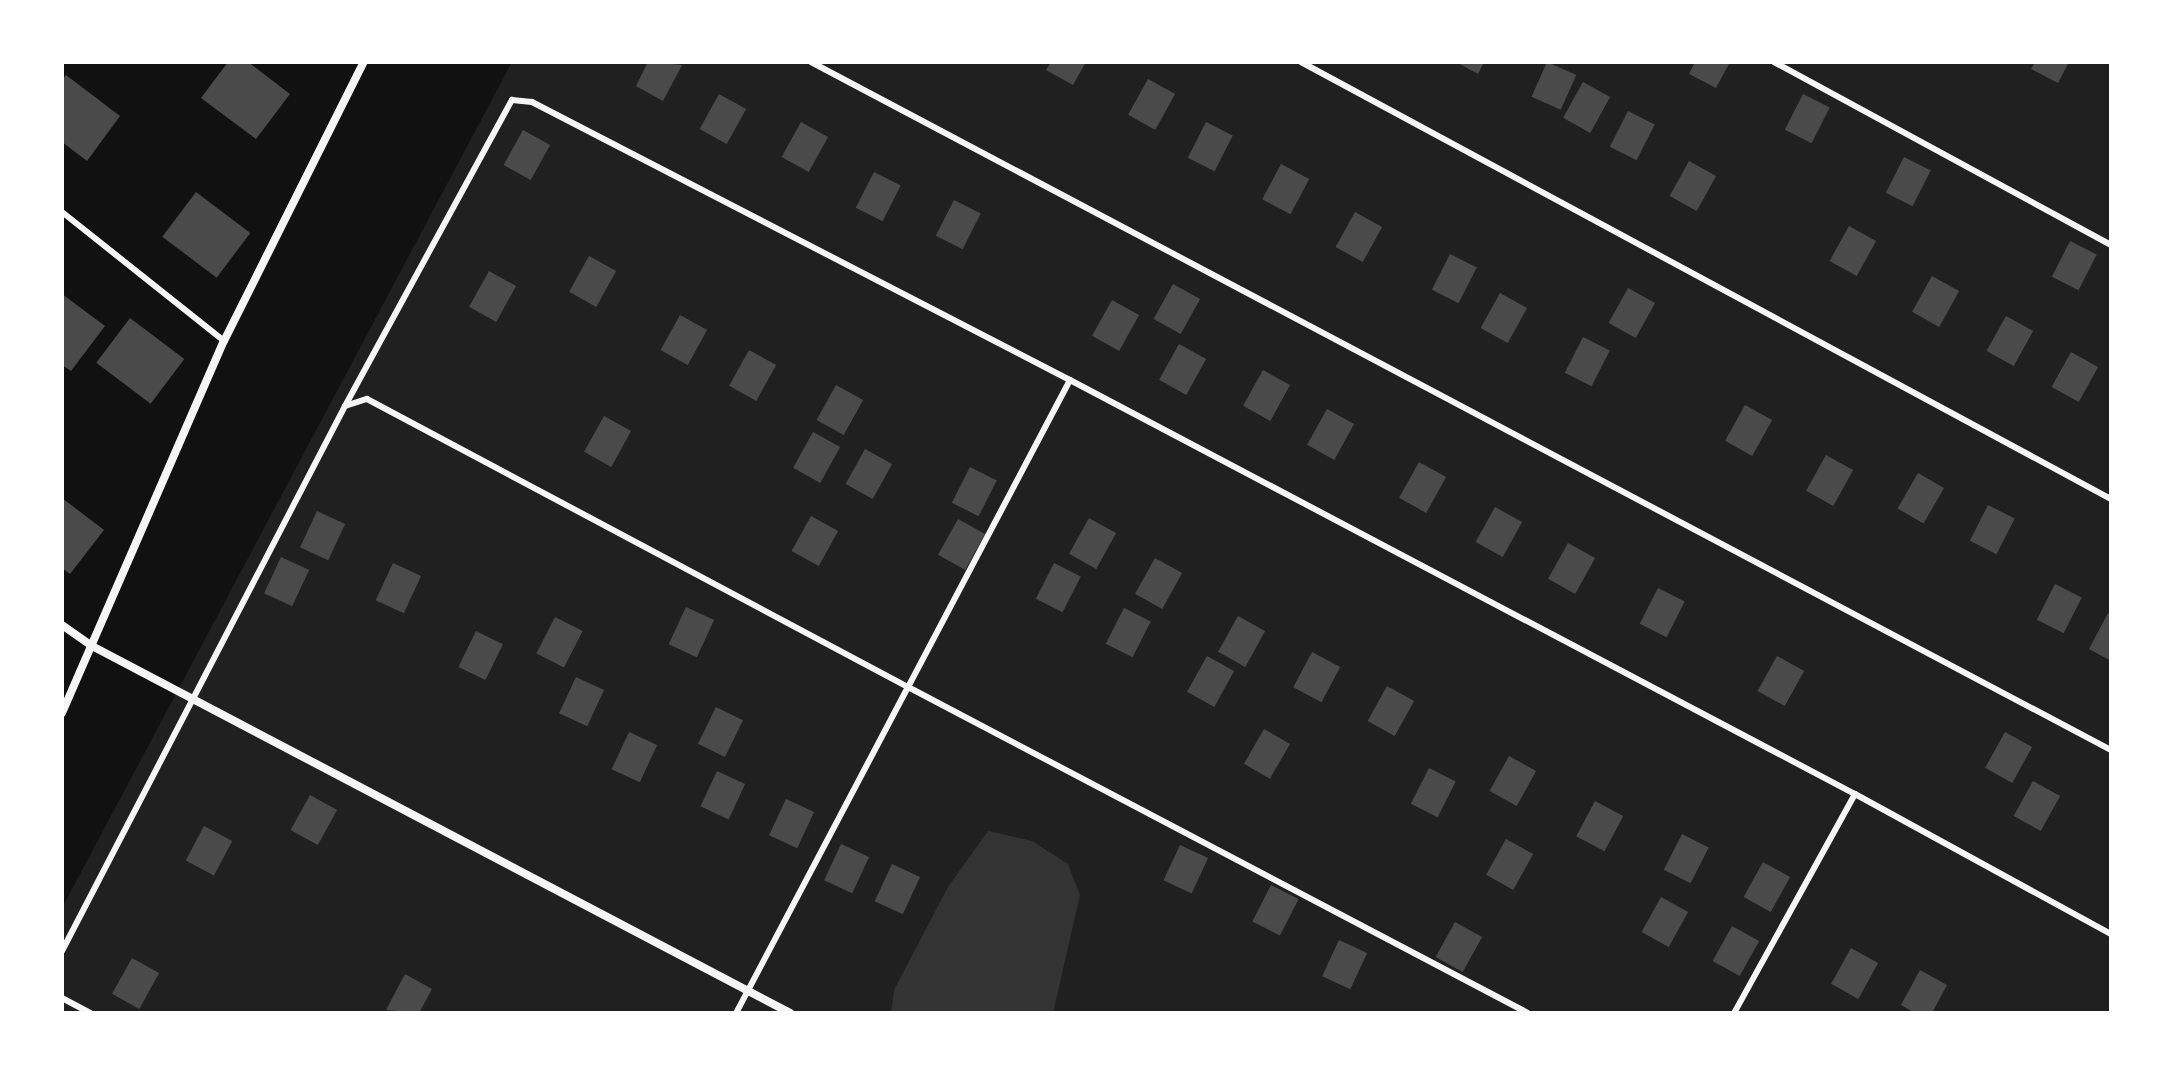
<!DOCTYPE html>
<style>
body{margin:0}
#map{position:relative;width:2173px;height:1075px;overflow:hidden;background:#111;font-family:"Nunito Sans",sans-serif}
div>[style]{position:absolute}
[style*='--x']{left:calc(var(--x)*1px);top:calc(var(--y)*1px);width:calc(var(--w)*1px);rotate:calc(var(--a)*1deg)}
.green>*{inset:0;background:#202020}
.water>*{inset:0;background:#333}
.building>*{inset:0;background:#4a4a4a;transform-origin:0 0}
.service>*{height:6px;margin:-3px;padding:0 3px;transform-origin:3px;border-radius:3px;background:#f5f5f5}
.minor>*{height:8px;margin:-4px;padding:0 4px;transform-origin:4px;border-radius:4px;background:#f5f5f5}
span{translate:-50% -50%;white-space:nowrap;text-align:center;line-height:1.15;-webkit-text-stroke:8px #fff;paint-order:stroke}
.frame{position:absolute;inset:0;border:64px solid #fff;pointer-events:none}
</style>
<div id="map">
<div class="green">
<div style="clip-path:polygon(512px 62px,2111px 62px,2111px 1013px,62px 1013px,62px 908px)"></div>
</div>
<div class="water">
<div style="clip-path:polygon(988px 831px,1032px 841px,1068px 864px,1080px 895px,1053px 1013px,891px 1013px,894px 990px,948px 887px)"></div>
</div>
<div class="building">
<div style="clip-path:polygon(228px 62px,248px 62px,290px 94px,256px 139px,201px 98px)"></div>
<div style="clip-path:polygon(648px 62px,682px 65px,663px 101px,636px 86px)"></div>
<div style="clip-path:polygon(1051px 62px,1086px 62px,1073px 85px,1046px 70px)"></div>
<div style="clip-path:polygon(1456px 62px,1484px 62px,1478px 74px)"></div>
<div style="left:1547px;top:62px;width:32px;height:38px;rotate:24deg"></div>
<div style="clip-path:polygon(1695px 62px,1730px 62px,1716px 88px,1689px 74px)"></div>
<div style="clip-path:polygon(2035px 62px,2069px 62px,2058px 83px,2031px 69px)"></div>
<div style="clip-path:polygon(66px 75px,120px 116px,87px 161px,62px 142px,62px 80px)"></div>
<div style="left:1148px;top:79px;width:31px;height:41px;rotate:29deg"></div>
<div style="left:1583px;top:82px;width:31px;height:41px;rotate:29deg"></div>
<div style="left:719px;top:94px;width:31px;height:40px;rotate:29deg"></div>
<div style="left:1803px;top:94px;width:30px;height:40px;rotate:27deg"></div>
<div style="left:1628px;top:111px;width:30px;height:40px;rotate:27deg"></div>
<div style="left:801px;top:122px;width:31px;height:40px;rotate:29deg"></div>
<div style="left:1206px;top:122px;width:30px;height:40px;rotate:27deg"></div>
<div style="left:523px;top:130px;width:31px;height:40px;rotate:29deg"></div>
<div style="left:1904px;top:157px;width:30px;height:40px;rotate:27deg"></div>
<div style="left:1689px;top:161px;width:31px;height:40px;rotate:29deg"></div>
<div style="left:1281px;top:164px;width:32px;height:40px;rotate:28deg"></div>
<div style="left:874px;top:172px;width:30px;height:40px;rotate:27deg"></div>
<div style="left:196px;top:192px;width:68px;height:56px;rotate:37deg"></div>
<div style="left:954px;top:200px;width:30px;height:40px;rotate:27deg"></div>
<div style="left:1355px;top:212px;width:31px;height:40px;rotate:29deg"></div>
<div style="left:1849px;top:226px;width:31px;height:40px;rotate:29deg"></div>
<div style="left:2070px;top:241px;width:30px;height:40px;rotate:27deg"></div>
<div style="left:1450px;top:254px;width:30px;height:40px;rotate:27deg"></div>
<div style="left:589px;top:256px;width:31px;height:41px;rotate:29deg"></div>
<div style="left:489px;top:271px;width:31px;height:41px;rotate:29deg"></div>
<div style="left:1932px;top:276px;width:31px;height:41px;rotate:29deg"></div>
<div style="left:1173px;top:284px;width:31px;height:40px;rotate:29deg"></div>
<div style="left:1628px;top:288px;width:31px;height:40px;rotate:29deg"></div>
<div style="left:1500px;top:293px;width:31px;height:40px;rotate:29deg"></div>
<div style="clip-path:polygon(62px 294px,105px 326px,71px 371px,62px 365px)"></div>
<div style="left:1112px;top:300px;width:31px;height:41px;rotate:29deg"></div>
<div style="left:680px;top:315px;width:31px;height:40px;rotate:29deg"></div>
<div style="left:2006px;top:316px;width:31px;height:40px;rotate:29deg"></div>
<div style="left:130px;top:318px;width:68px;height:56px;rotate:37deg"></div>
<div style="left:1583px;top:337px;width:30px;height:40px;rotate:27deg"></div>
<div style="left:1179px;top:344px;width:31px;height:41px;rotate:29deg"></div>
<div style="left:749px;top:350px;width:31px;height:41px;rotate:29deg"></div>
<div style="left:2071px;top:352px;width:31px;height:40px;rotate:29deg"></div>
<div style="left:1263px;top:370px;width:31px;height:41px;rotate:29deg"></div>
<div style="left:836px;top:385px;width:31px;height:40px;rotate:29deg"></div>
<div style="left:1745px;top:405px;width:31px;height:41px;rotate:29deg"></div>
<div style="left:1327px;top:409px;width:31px;height:41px;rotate:29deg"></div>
<div style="left:604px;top:416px;width:31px;height:41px;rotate:29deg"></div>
<div style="left:813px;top:432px;width:31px;height:41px;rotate:29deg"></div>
<div style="left:865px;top:449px;width:31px;height:40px;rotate:29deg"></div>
<div style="left:1826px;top:455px;width:31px;height:41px;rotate:29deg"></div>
<div style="left:1419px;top:462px;width:31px;height:41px;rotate:29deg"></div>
<div style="left:970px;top:467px;width:30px;height:40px;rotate:27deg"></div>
<div style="left:1918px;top:473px;width:30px;height:41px;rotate:30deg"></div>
<div style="clip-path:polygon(62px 498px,104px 530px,70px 574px,62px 568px)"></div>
<div style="left:1988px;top:505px;width:30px;height:40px;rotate:27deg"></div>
<div style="left:1495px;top:507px;width:31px;height:40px;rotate:29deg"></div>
<div style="left:317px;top:511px;width:31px;height:40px;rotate:25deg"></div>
<div style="left:811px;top:516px;width:31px;height:40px;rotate:29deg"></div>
<div style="left:1089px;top:518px;width:31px;height:41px;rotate:29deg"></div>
<div style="left:958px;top:519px;width:31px;height:41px;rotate:29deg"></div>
<div style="left:1568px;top:543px;width:31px;height:41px;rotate:29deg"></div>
<div style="left:281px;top:557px;width:31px;height:40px;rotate:25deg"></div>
<div style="left:1155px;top:558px;width:31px;height:41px;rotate:29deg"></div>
<div style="left:393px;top:563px;width:31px;height:41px;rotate:25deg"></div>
<div style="left:1054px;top:563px;width:30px;height:40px;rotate:27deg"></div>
<div style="left:2055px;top:584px;width:30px;height:40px;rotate:27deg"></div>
<div style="left:1658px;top:588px;width:30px;height:40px;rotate:27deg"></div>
<div style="left:686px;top:607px;width:31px;height:41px;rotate:25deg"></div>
<div style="left:1124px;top:608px;width:30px;height:40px;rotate:27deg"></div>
<div style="clip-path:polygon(2108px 613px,2111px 615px,2111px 661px,2089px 649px)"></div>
<div style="left:1238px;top:616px;width:31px;height:41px;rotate:29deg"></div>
<div style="left:555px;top:617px;width:31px;height:41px;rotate:27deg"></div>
<div style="left:476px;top:631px;width:30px;height:40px;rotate:26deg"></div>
<div style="left:1312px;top:652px;width:32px;height:40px;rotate:28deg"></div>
<div style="left:1207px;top:656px;width:31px;height:41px;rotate:29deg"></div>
<div style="left:1777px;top:656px;width:31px;height:40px;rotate:29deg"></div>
<div style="left:576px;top:677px;width:31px;height:40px;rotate:25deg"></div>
<div style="left:1387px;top:686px;width:31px;height:40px;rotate:29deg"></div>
<div style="left:716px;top:707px;width:30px;height:41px;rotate:26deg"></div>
<div style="left:1264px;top:729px;width:30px;height:40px;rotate:30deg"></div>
<div style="left:629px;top:732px;width:31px;height:41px;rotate:25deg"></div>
<div style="left:2005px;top:732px;width:31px;height:41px;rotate:29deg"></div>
<div style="left:1509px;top:756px;width:31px;height:40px;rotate:29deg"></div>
<div style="left:1429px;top:768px;width:30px;height:40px;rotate:27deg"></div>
<div style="left:717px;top:771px;width:31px;height:39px;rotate:25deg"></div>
<div style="left:2033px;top:781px;width:31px;height:40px;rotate:29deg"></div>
<div style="left:310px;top:795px;width:31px;height:40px;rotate:29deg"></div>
<div style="left:786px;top:799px;width:31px;height:40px;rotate:25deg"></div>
<div style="left:1595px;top:801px;width:32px;height:40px;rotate:28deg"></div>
<div style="left:204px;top:826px;width:32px;height:39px;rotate:28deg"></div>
<div style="left:1682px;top:834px;width:30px;height:40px;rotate:27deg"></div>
<div style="left:1506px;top:839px;width:31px;height:41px;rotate:29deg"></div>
<div style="left:841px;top:844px;width:31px;height:40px;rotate:25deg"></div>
<div style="left:1180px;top:845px;width:31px;height:39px;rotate:25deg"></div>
<div style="left:1763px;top:862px;width:31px;height:40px;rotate:29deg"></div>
<div style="left:892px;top:864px;width:31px;height:41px;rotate:25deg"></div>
<div style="left:1271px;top:885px;width:31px;height:41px;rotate:27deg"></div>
<div style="left:1661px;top:897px;width:31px;height:40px;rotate:29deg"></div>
<div style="left:1455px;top:922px;width:31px;height:40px;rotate:29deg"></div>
<div style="left:1732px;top:926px;width:31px;height:40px;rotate:29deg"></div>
<div style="left:1339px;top:940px;width:31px;height:40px;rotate:25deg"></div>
<div style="left:1851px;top:948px;width:31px;height:41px;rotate:29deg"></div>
<div style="left:132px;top:958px;width:31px;height:41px;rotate:29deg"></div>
<div style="clip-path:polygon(1920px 970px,1947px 985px,1932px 1013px,1915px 1013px,1901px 1005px)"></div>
<div style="clip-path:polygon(405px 974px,432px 989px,419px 1013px,386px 1010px)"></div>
</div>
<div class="service">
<div style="--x:811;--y:62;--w:1471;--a:27.89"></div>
<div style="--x:1301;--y:62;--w:920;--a:28.35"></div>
<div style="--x:1774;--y:62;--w:383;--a:28.5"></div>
<div style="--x:62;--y:212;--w:207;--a:38.5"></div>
<div style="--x:1070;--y:380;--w:887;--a:27.81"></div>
<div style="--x:1855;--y:794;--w:250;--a:118.9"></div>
<div style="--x:345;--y:406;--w:349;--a:-61.4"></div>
<div style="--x:512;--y:100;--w:20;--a:6"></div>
<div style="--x:532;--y:102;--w:606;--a:27.33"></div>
<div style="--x:1070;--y:380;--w:347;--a:117.8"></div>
<div style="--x:908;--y:687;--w:700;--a:27.74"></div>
<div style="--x:1855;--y:794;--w:292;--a:28.7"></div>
<div style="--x:62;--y:951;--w:614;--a:-62.56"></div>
<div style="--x:345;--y:406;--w:23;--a:-18"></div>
<div style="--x:367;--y:399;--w:613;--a:28.03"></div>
<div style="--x:908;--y:687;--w:369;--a:117.8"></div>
<div style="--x:62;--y:998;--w:32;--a:28"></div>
</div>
<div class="minor">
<div style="--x:62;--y:625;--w:37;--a:35"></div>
<div style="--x:92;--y:646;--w:789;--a:27.73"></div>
<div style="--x:62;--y:713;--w:406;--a:-66.5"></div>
<div style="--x:224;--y:341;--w:312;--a:-63.4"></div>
</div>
<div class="frame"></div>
</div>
